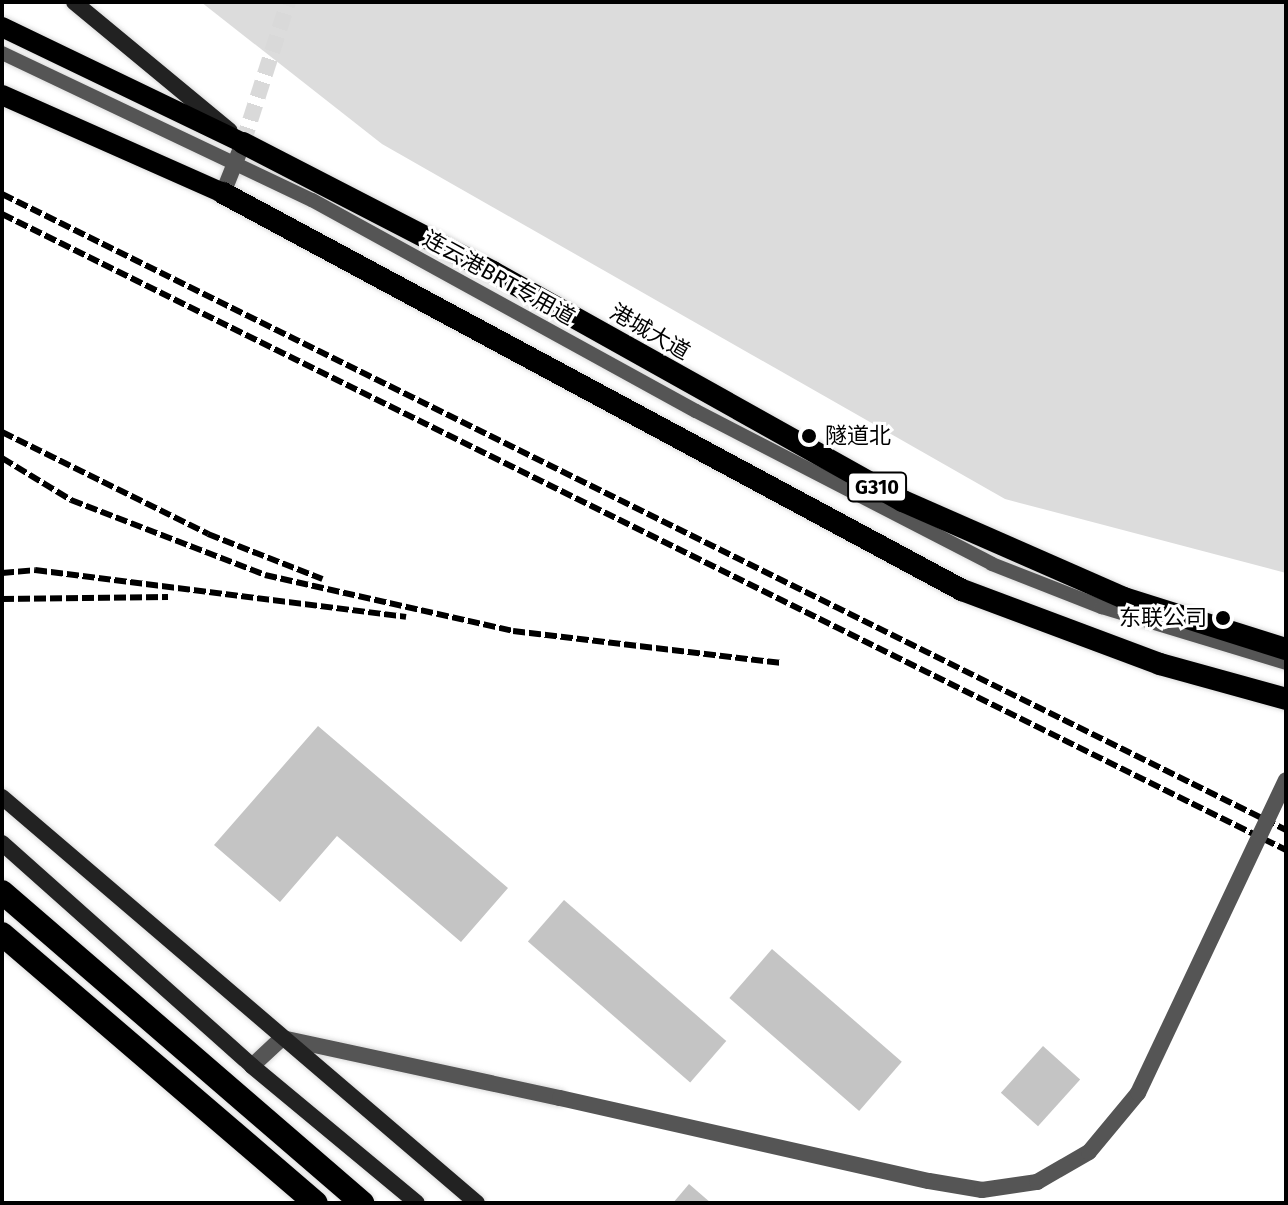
<!DOCTYPE html>
<meta charset="utf-8">
<style>
body{margin:0}
#map{position:relative;width:1288px;height:1205px;overflow:hidden;background:#fff;font-family:"Fira Sans","Noto Sans SC",sans-serif}
div>[style]{position:absolute}
[style*='--x']{left:calc(var(--x)*1px);top:calc(var(--y)*1px);width:calc(var(--w)*1px);rotate:calc(var(--a)*1deg)}
.green>*{inset:0;background:#dcdcdc}
.building>*{inset:0;background:#c4c4c4;transform-origin:0 0}
.tertiary-tunnel>*{height:16px;margin-top:-8px;transform-origin:0;background:repeating-linear-gradient(90deg,#d9d9d9 0 16px,transparent 0 24px)}
.roads{filter:drop-shadow(0 0 2px #dbdbdb) drop-shadow(0 0 2px #dbdbdb)}
.service>*{height:14px;margin:-7px;padding:0 7px;transform-origin:7px;border-radius:7px;background:#555}
.tertiary>*{height:16px;margin:-8px;padding:0 8px;transform-origin:8px;border-radius:8px;background:#555}
.secondary>*{height:16px;margin:-8px;padding:0 8px;transform-origin:8px;border-radius:8px;background:#222}
.primary>*{height:20px;margin:-10px;padding:0 10px;transform-origin:10px;border-radius:10px;background:#000}
.trunk>*{height:22px;margin:-11px;padding:0 11px;transform-origin:11px;border-radius:11px;background:#000}
.motorway>*{height:24px;margin:-12px;padding:0 12px;transform-origin:12px;border-radius:12px;background:#000}
.rail>*{height:6px;margin-top:-3px;transform-origin:0;background:repeating-linear-gradient(90deg,#000 0 12px,transparent 0 16px)}
.tertiary-bridge>*{height:16px;margin:-8px;padding:0 8px;transform-origin:8px;border-radius:8px;background:#555}
.dots>*{width:22px;height:22px;translate:-50% -50%;box-sizing:border-box;border:4px solid #fff;border-radius:50%}
span{translate:-50% -50%;white-space:nowrap;text-align:center;line-height:1.15;-webkit-text-stroke:6px #fff;paint-order:stroke}
.shield-label span{padding:2px 6px;background:#fff;border:2px solid;border-radius:6px;-webkit-text-stroke-width:0}
.shield-label{font-size:20px;color:#000;font-weight:700}
.street-label{font-size:22px;color:#000}
.poi-label{font-size:22px;color:#000}
.left{translate:0 -50%;text-align:left}
.right{translate:-100% -50%;text-align:right}
.frame{position:absolute;inset:0;border:4px solid #000;pointer-events:none}
</style>
<div id="map">
<div class="green">
<div style="clip-path:polygon(201px 2px,1286px 2px,1286px 573px,1005px 499px,382px 144px)"></div>
</div>
<div class="building">
<div style="clip-path:polygon(318px 726px,508px 888px,461px 942px,337px 836px,280px 902px,214px 845px)"></div>
<div style="left:564px;top:900px;width:215px;height:55px;rotate:41deg"></div>
<div style="left:772px;top:949px;width:172px;height:65px;rotate:41deg"></div>
<div style="left:1043px;top:1046px;width:50px;height:63px;rotate:42deg"></div>
<div style="clip-path:polygon(689px 1184px,711px 1203px,673px 1203px)"></div>
</div>
<div class="tertiary-tunnel">
<div style="--x:243;--y:143;--w:148;--a:-72.3"></div>
</div>
<div class="roads">
<div class="service">
<div style="--x:2;--y:53;--w:343;--a:25.4"></div>
<div style="--x:312;--y:200;--w:438;--a:28.8"></div>
<div style="--x:696;--y:411;--w:333;--a:27.3"></div>
<div style="--x:992;--y:564;--w:118;--a:21.4"></div>
<div style="--x:1102;--y:607;--w:192;--a:16.9"></div>
</div>
<div class="tertiary">
<div style="--x:223;--y:193;--w:54;--a:-68.2"></div>
<div style="--x:252;--y:1066;--w:41;--a:-43"></div>
<div style="--x:282;--y:1038;--w:284;--a:12.2"></div>
</div>
<div class="secondary">
<div style="--x:74;--y:2;--w:202;--a:39.6"></div>
<div style="--x:2;--y:797;--w:625;--a:40.52"></div>
<div style="--x:2;--y:843;--w:335;--a:41.7"></div>
<div style="--x:252;--y:1066;--w:214;--a:39.7"></div>
</div>
<div class="primary">
<div style="--x:2;--y:27;--w:267;--a:25.7"></div>
<div style="--x:2;--y:95;--w:242;--a:23.9"></div>
</div>
<div class="trunk">
<div style="--x:243;--y:143;--w:281;--a:27.3"></div>
<div style="--x:493;--y:272;--w:470;--a:29.2"></div>
<div style="--x:903;--y:501;--w:241;--a:23.7"></div>
<div style="--x:1124;--y:598;--w:170;--a:17.5"></div>
<div style="--x:223;--y:193;--w:839;--a:28.25"></div>
<div style="--x:962;--y:590;--w:211;--a:20.5"></div>
<div style="--x:1160;--y:664;--w:131;--a:15.5"></div>
</div>
<div class="motorway">
<div style="--x:2;--y:892;--w:476;--a:40.8"></div>
<div style="--x:2;--y:934;--w:413;--a:40.6"></div>
</div>
</div>
<div class="rail">
<div style="--x:2;--y:194;--w:1433;--a:26.35"></div>
<div style="--x:2;--y:214;--w:1433;--a:26.35"></div>
<div style="--x:2;--y:432;--w:230;--a:26.3"></div>
<div style="--x:208;--y:534;--w:123;--a:21.5"></div>
<div style="--x:2;--y:458;--w:81;--a:31.3"></div>
<div style="--x:71;--y:500;--w:208;--a:21.1"></div>
<div style="--x:265;--y:575;--w:254;--a:12.7"></div>
<div style="--x:513;--y:631;--w:271;--a:6.8"></div>
<div style="--x:2;--y:573;--w:33;--a:-5"></div>
<div style="--x:35;--y:570;--w:374;--a:7.2"></div>
<div style="--x:2;--y:599;--w:166;--a:-0.7"></div>
</div>
<div class="tertiary-bridge">
<div style="--x:560;--y:1098;--w:378;--a:12.7"></div>
<div style="--x:929;--y:1181;--w:54;--a:9.6"></div>
<div style="--x:982;--y:1190;--w:56;--a:-8.3"></div>
<div style="--x:1037;--y:1182;--w:60;--a:-30"></div>
<div style="--x:1089;--y:1152;--w:77;--a:-50.3"></div>
<div style="--x:1138;--y:1093;--w:346;--a:-64.7"></div>
</div>
<div class="dots">
<div style="left:809px;top:436px;background:#000"></div>
<div style="left:1223px;top:618px;background:#000"></div>
</div>
<div class="shield-label">
<span style="left:877px;top:487px">G310</span>
</div>
<div class="street-label">
<span style="left:499px;top:278px;rotate:29deg">连云港BRT专用道</span>
<span style="left:650px;top:332px;rotate:30deg">港城大道</span>
</div>
<div class="poi-label">
<span class="left" style="left:825px;top:436px">隧道北</span>
<span class="right" style="left:1207px;top:618px">东联公司</span>
</div>
<div class="frame"></div>
</div>
